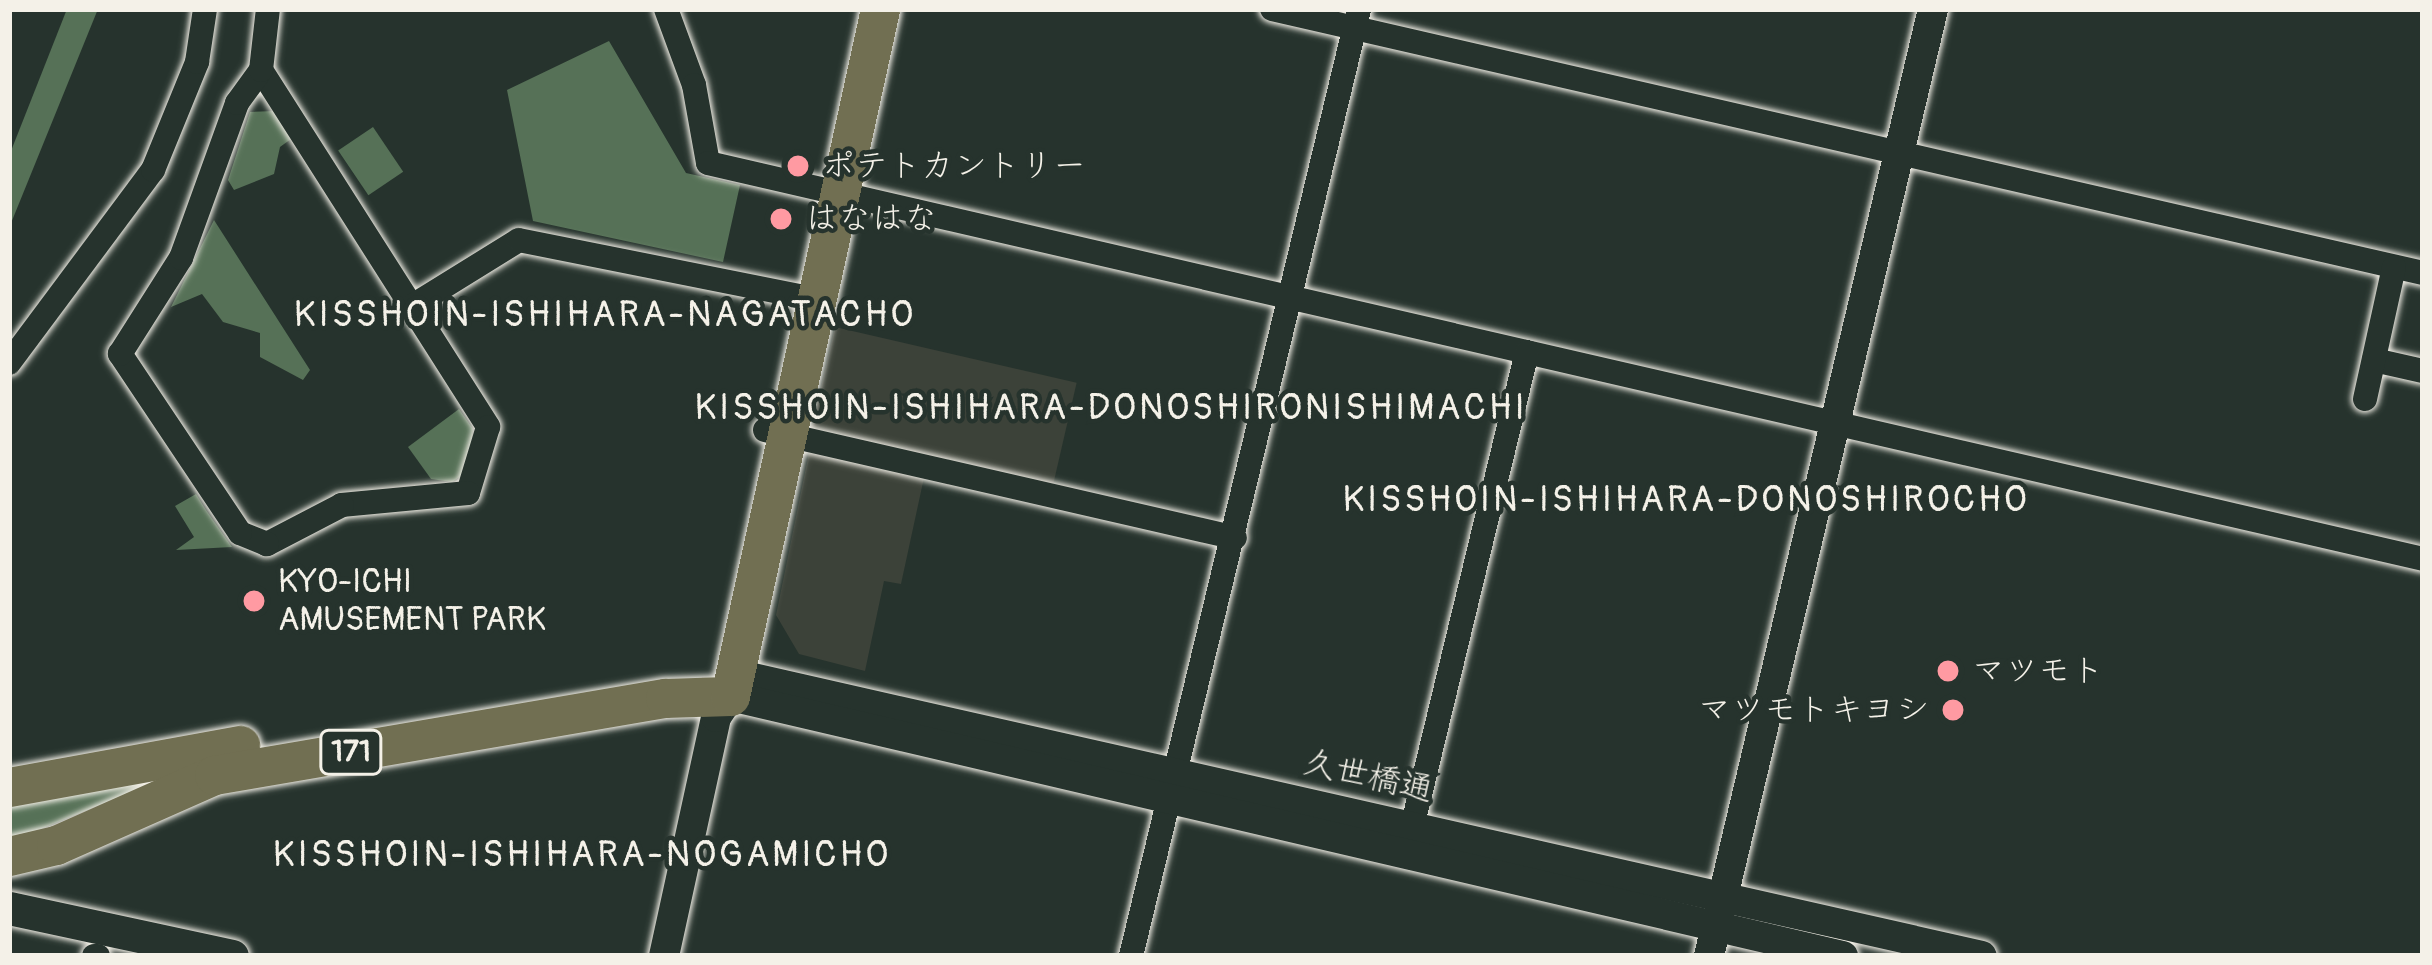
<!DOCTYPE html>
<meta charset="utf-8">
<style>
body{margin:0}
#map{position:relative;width:2432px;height:965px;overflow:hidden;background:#26332d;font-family:Pangolin,"Klee One",sans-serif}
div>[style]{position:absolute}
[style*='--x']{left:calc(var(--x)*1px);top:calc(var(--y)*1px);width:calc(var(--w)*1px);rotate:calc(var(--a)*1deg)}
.built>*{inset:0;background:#3c4239;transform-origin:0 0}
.green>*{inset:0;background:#567157;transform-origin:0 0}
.roads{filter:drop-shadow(0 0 3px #f4f1e8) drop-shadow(0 0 3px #f4f1e8)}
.minor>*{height:24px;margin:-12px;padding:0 12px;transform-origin:12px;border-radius:12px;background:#26332d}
.tertiary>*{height:30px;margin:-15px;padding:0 15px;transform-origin:15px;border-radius:15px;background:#26332d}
.secondary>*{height:33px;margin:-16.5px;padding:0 16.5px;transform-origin:16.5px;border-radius:16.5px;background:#26332d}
.trunk>*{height:39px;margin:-19.5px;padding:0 19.5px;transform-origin:19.5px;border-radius:19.5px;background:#716f52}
.dots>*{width:33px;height:33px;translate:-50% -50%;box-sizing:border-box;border:6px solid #26332d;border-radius:50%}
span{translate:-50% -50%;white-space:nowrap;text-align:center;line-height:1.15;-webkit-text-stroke:9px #26332d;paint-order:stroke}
.shield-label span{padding:3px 9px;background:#26332d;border:3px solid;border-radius:9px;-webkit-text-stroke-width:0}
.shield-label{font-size:30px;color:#f4f1e8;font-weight:700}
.poi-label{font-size:33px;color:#f4f1e8}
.left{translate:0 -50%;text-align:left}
.right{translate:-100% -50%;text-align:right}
.street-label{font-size:33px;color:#f4f1e8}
.neighbourhood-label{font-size:36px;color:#f4f1e8;letter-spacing:3px}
.frame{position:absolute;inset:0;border:12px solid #f4f1e8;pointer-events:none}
</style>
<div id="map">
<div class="built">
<div style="left:835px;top:327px;width:248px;height:110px;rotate:13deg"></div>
<div style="clip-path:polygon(810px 448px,925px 473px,901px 584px,884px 581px,865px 671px,799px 654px,776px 615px)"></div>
</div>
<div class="green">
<div style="clip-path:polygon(67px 9px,98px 9px,9px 228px,9px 156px)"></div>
<div style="clip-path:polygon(609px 41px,686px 173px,740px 185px,723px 262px,533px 221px,507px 90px)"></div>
<div style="clip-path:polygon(276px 111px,291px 139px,280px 147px,274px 174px,234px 190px,228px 180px,250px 112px)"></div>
<div style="left:373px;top:127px;width:54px;height:42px;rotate:56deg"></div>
<div style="clip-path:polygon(214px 220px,310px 370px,303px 380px,260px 357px,260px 333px,223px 322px,202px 294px,171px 307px)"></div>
<div style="clip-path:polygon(459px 409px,473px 429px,468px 471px,452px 482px,431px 479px,408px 447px)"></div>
<div style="clip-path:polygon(196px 494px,206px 510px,232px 547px,176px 550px,194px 537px,175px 506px)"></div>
<div style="clip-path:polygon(157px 770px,158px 781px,9px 842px,9px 805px)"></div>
</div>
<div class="roads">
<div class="minor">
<div style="--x:666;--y:9;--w:81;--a:69.8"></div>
<div style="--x:694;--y:85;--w:79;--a:79.8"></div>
<div style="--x:708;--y:163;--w:1760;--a:13"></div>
<div style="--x:1272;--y:9;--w:1181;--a:12.92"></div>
<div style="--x:261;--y:70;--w:423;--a:57.5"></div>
<div style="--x:488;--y:427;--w:69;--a:106.9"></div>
<div style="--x:468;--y:493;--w:127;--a:174.6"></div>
<div style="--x:342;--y:505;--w:85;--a:152.5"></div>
<div style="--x:267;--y:544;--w:29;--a:-158"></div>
<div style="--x:240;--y:533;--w:216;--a:-123.8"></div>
<div style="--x:120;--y:354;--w:114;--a:-57.6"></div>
<div style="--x:181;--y:258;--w:165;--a:-70.1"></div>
<div style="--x:237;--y:103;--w:41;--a:-54"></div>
<div style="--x:261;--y:70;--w:61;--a:-83.5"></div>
<div style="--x:414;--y:305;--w:123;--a:-31.8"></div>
<div style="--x:519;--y:240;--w:302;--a:11.3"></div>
<div style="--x:2374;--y:360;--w:50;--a:12.7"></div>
<div style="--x:9;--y:363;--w:241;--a:-53.3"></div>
<div style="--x:153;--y:170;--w:117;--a:-67.8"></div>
<div style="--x:197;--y:62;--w:54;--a:-81.4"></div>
<div style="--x:2365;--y:399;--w:135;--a:-77.6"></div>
<div style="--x:765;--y:430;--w:482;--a:12.9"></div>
<div style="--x:1409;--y:840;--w:502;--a:-76.41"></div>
<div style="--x:94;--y:956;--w:4;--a:0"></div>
<div style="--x:1131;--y:956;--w:974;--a:-76.46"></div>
</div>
<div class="tertiary">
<div style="--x:735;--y:674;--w:1278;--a:12.74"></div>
<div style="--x:664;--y:956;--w:245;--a:-77.7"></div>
<div style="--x:716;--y:717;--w:25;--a:-56"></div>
<div style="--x:730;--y:696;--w:1143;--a:13.15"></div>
<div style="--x:1709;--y:956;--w:973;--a:-76.69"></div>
</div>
<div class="secondary">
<div style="--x:9;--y:908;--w:228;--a:12.1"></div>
</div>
<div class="trunk">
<div style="--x:9;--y:787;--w:235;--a:-10.3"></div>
<div style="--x:9;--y:856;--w:48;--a:-13.2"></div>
<div style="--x:56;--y:845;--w:173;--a:-23.9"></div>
<div style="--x:214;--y:775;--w:458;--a:-9.7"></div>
<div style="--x:665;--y:698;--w:65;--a:-1.8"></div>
<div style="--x:730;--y:696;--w:703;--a:-77.68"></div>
</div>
</div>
<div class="dots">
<div style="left:798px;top:166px;background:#ff9aa2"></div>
<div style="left:781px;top:219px;background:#ff9aa2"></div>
<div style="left:254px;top:601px;background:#ff9aa2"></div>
<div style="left:1948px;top:671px;background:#ff9aa2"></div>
<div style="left:1953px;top:710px;background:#ff9aa2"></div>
</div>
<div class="shield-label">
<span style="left:351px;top:752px">171</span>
</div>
<div class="poi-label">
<span class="left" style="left:822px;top:166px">ポテトカントリー</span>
<span class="left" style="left:805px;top:219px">はなはな</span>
<span class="left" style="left:278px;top:601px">KYO-ICHI<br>AMUSEMENT PARK</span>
<span class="left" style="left:1972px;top:671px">マツモト</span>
<span class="right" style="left:1929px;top:710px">マツモトキヨシ</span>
</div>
<div class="street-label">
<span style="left:1368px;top:776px;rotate:13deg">久世橋通</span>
</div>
<div class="neighbourhood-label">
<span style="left:605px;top:315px">KISSHOIN-ISHIHARA-NAGATACHO</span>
<span style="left:1111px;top:408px">KISSHOIN-ISHIHARA-DONOSHIRONISHIMACHI</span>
<span style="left:1686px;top:500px">KISSHOIN-ISHIHARA-DONOSHIROCHO</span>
<span style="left:582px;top:855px">KISSHOIN-ISHIHARA-NOGAMICHO</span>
</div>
<div class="frame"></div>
</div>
